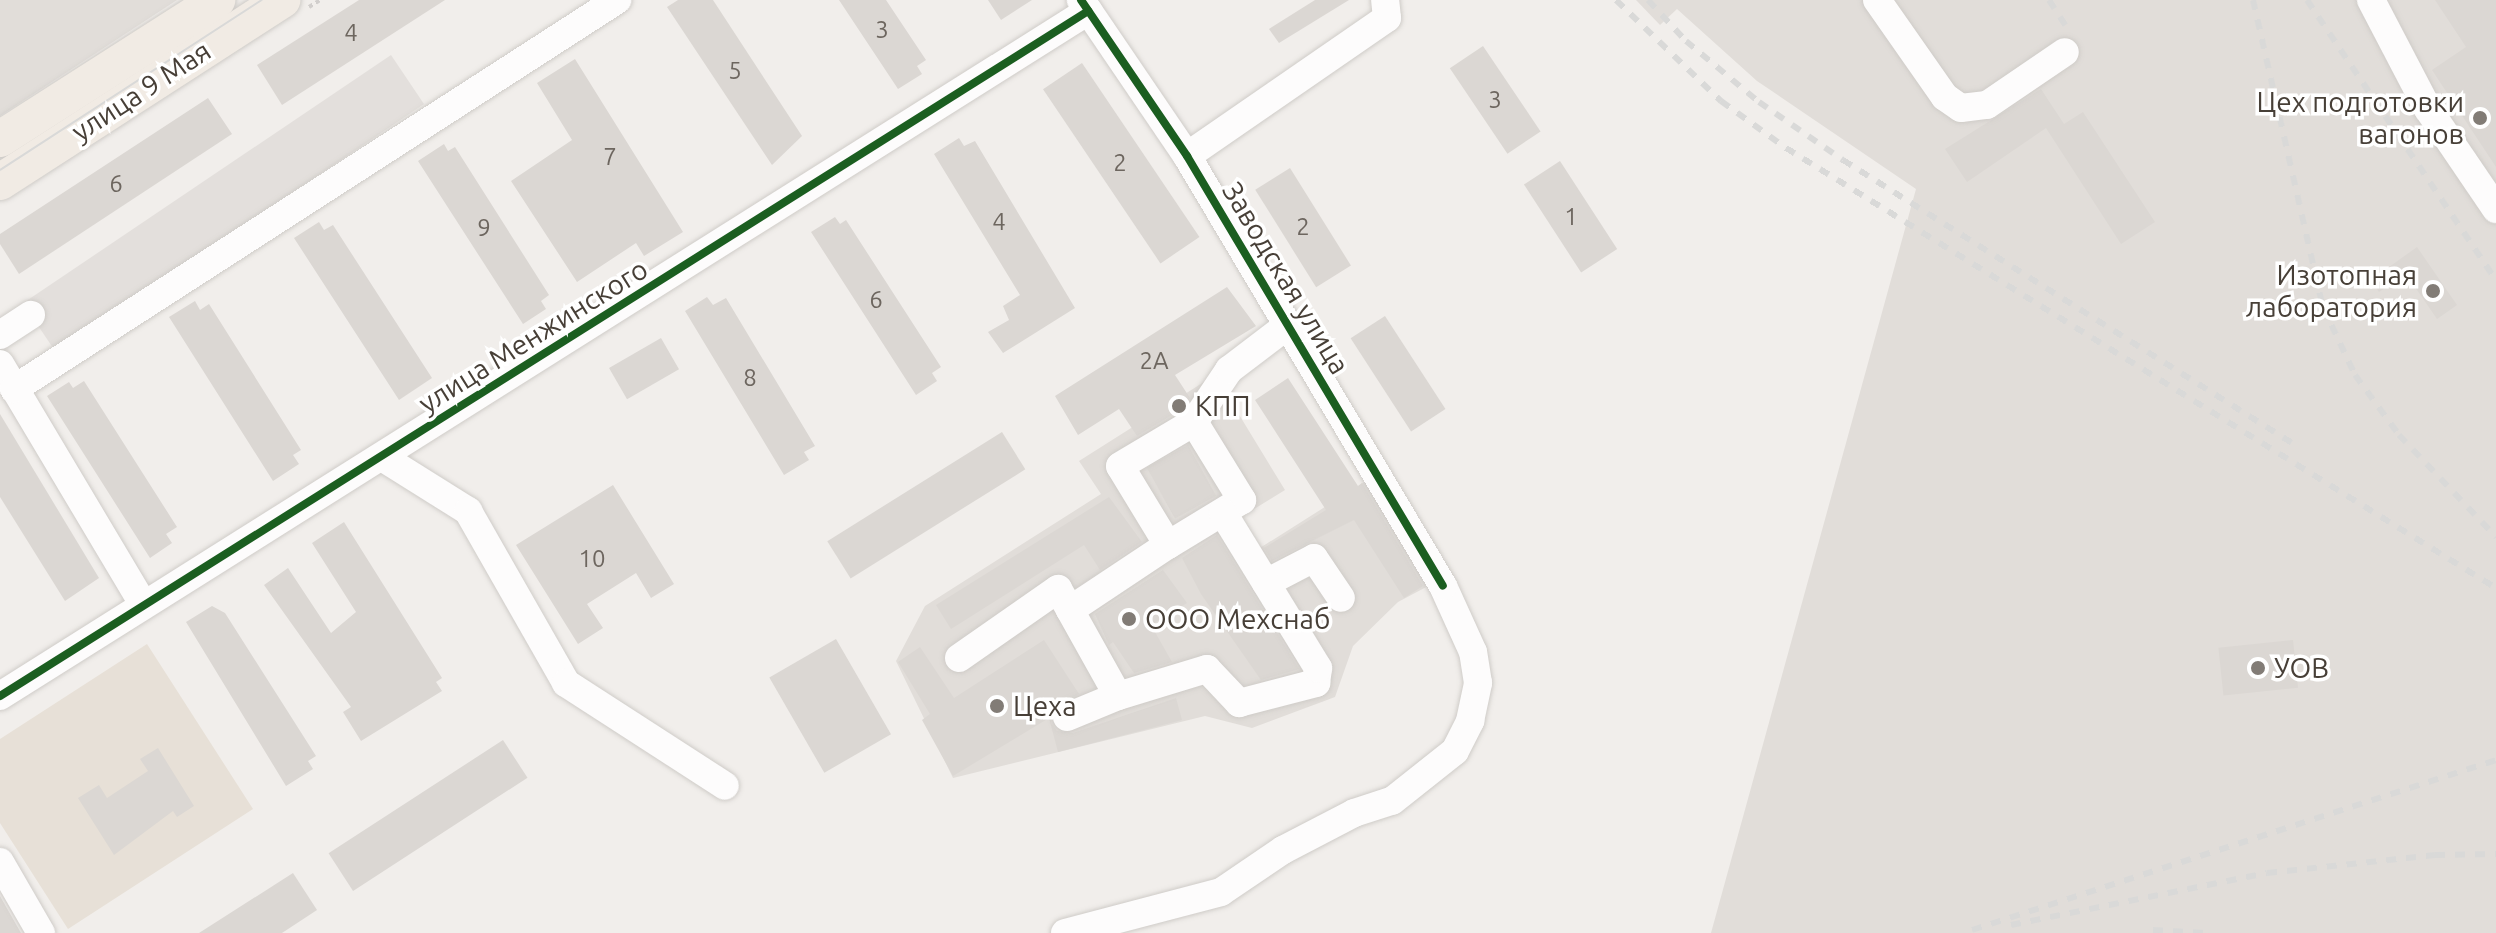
<!DOCTYPE html>
<meta charset="utf-8">
<style>
body{margin:0}
#map{position:relative;width:2496px;height:933px;overflow:hidden;background:#f1eeeb;font-family:Ubuntu,sans-serif}
div>[style]{position:absolute}
[style*='--x']{left:calc(var(--x)*1px);top:calc(var(--y)*1px);width:calc(var(--w)*1px);rotate:calc(var(--a)*1deg)}
.industrial>*{inset:0;background:#e1ddd9}
.education>*{inset:0;background:#e7e0d7}
.parking>*{inset:0;background:#e3dfdc;transform-origin:0 0}
.building>*{inset:0;background:#dbd7d3;transform-origin:0 0}
.path>*{height:4px;margin-top:-2px;transform-origin:0;background:repeating-linear-gradient(90deg,#d1cecc 0 4px,transparent 0 8px)}
.roads{filter:drop-shadow(0 0 2px #cfccc8) drop-shadow(0 0 2px #cfccc8)}
.minor>*{height:28px;margin:-14px;padding:0 14px;transform-origin:14px;border-radius:14px;background:#fdfcfc}
.major>*{height:36px;margin:-18px;padding:0 18px;transform-origin:18px;border-radius:18px;background:#f1ebe4}
.tram>*{height:2px;margin:-1px;padding:0 1px;transform-origin:1px;border-radius:1px;background:#d9d9d8}
.rail>*{height:6px;margin-top:-3px;transform-origin:0;background:repeating-linear-gradient(90deg,#d9d9d8 0 10px,transparent 0 20px)}
.cycleway>*{height:8px;margin:-4px;padding:0 4px;transform-origin:4px;border-radius:4px;background:#1b5e20}
.dots>*{width:22px;height:22px;translate:-50% -50%;box-sizing:border-box;border:4px solid #fff;border-radius:50%}
span{translate:-50% -50%;white-space:nowrap;text-align:center;line-height:1.15;-webkit-text-stroke:7px #fff;paint-order:stroke}
.number-label{font-size:24px;color:#6d665f}
.number-label span{-webkit-text-stroke-width:0}
.street-label{font-size:28px;color:#473f37}
.poi-label{font-size:28px;color:#473f37}
.right{translate:-100% -50%;text-align:right}
.left{translate:0 -50%;text-align:left}
</style>
<div id="map">
<div class="industrial">
<div style="clip-path:polygon(0 0,177px 0,0 116px)"></div>
<div style="clip-path:polygon(1636px 0,2496px 0,2496px 933px,1711px 933px,1916px 189px,1757px 81px,1677px 9px,1660px 25px)"></div>
<div style="clip-path:polygon(1207px 380px,1224px 390px,1285px 490px,1233px 522px,1252px 553px,1366px 481px,1430px 585px,1398px 602px,1353px 646px,1335px 697px,1252px 728px,1205px 716px,953px 778px,896px 661px,925px 606px,1101px 494px,1079px 461px)"></div>
</div>
<div class="education">
<div style="clip-path:polygon(147px 644px,253px 809px,68px 929px,0 823px,0 739px)"></div>
</div>
<div class="parking">
<div style="left:391px;top:55px;width:59px;height:444px;rotate:56deg"></div>
</div>
<div class="building">
<div style="clip-path:polygon(359px 0,445px 0,282px 105px,257px 65px)"></div>
<div style="clip-path:polygon(678px 0,713px 0,802px 136px,772px 165px,667px 7px)"></div>
<div style="clip-path:polygon(839px 0,886px 0,926px 60px,917px 66px,922px 74px,898px 89px)"></div>
<div style="clip-path:polygon(988px 0,1032px 0,1001px 20px)"></div>
<div style="clip-path:polygon(1315px 0,1349px 0,1279px 43px,1269px 29px)"></div>
<div style="clip-path:polygon(2435px 0,2496px 0,2496px 167px,2432px 70px,2466px 47px)"></div>
<div style="left:1483px;top:46px;width:103px;height:40px;rotate:56deg"></div>
<div style="clip-path:polygon(575px 59px,683px 232px,644px 256px,636px 243px,577px 282px,511px 181px,572px 140px,537px 83px)"></div>
<div style="left:1082px;top:63px;width:210px;height:47px;rotate:56deg"></div>
<div style="clip-path:polygon(2041px 89px,2064px 124px,2083px 112px,2155px 222px,2121px 244px,2046px 128px,1967px 182px,1945px 149px)"></div>
<div style="clip-path:polygon(208px 98px,232px 134px,19px 274px,0 244px,0 234px)"></div>
<div style="clip-path:polygon(959px 138px,964px 146px,975px 141px,1075px 308px,1003px 353px,988px 332px,1009px 320px,1003px 306px,1020px 295px,934px 154px)"></div>
<div style="clip-path:polygon(444px 144px,448px 151px,455px 147px,549px 295px,541px 301px,546px 309px,523px 324px,418px 161px)"></div>
<div style="left:1560px;top:161px;width:105px;height:43px;rotate:57deg"></div>
<div style="left:1290px;top:168px;width:115px;height:41px;rotate:58deg"></div>
<div style="clip-path:polygon(835px 217px,840px 224px,846px 220px,941px 367px,932px 373px,937px 381px,916px 395px,811px 232px)"></div>
<div style="clip-path:polygon(319px 222px,324px 230px,333px 225px,432px 378px,399px 400px,294px 238px)"></div>
<div style="clip-path:polygon(2417px 247px,2457px 305px,2437px 319px,2406px 274px,2379px 292px,2371px 280px)"></div>
<div style="clip-path:polygon(1227px 287px,1256px 326px,1175px 375px,1190px 398px,1182px 409px,1137px 436px,1119px 409px,1078px 435px,1055px 396px)"></div>
<div style="clip-path:polygon(707px 297px,713px 305px,726px 298px,815px 446px,804px 452px,809px 460px,784px 475px,685px 311px)"></div>
<div style="clip-path:polygon(195px 301px,200px 310px,209px 304px,301px 450px,293px 455px,299px 464px,273px 481px,169px 317px)"></div>
<div style="left:1385px;top:316px;width:111px;height:41px;rotate:57deg"></div>
<div style="left:661px;top:338px;width:36px;height:60px;rotate:60deg"></div>
<div style="clip-path:polygon(1288px 378px,1358px 486px,1362px 483px,1423px 586px,1404px 598px,1354px 520px,1272px 561px,1264px 548px,1326px 510px,1255px 400px)"></div>
<div style="clip-path:polygon(84px 381px,177px 527px,166px 534px,172px 543px,150px 558px,47px 396px,69px 382px,73px 388px)"></div>
<div style="clip-path:polygon(0 414px,99px 578px,65px 601px,0 497px)"></div>
<div style="left:1002px;top:432px;width:44px;height:206px;rotate:58deg"></div>
<div style="left:1188px;top:445px;width:58px;height:47px;rotate:61deg"></div>
<div style="clip-path:polygon(613px 485px,674px 584px,651px 598px,636px 573px,587px 604px,603px 628px,578px 644px,516px 545px)"></div>
<div style="clip-path:polygon(1109px 497px,1142px 542px,1100px 570px,1084px 545px,951px 629px,936px 605px)"></div>
<div style="clip-path:polygon(344px 522px,442px 678px,436px 682px,442px 691px,361px 741px,343px 712px,351px 707px,264px 585px,288px 568px,331px 633px,356px 612px,312px 543px)"></div>
<div style="clip-path:polygon(1217px 535px,1299px 669px,1296px 670px,1261px 680px,1201px 594px,1182px 558px)"></div>
<div style="clip-path:polygon(1163px 570px,1187px 603px,1151px 625px,1172px 662px,1134px 673px,1113px 642px,1109px 645px,1095px 614px)"></div>
<div style="clip-path:polygon(212px 606px,225px 613px,316px 756px,308px 761px,313px 769px,286px 786px,186px 622px)"></div>
<div style="left:836px;top:639px;width:110px;height:77px;rotate:60deg"></div>
<div style="clip-path:polygon(1044px 640px,1079px 694px,1053px 707px,1051px 723px,1057px 731px,1073px 733px,1176px 698px,1182px 720px,1058px 752px,1049px 718px,953px 776px,922px 720px,930px 714px,898px 662px,920px 647px,954px 698px)"></div>
<div style="left:2293px;top:640px;width:48px;height:75px;rotate:84deg"></div>
<div style="left:503px;top:740px;width:45px;height:208px;rotate:57deg"></div>
<div style="clip-path:polygon(158px 748px,194px 806px,177px 817px,173px 811px,114px 855px,78px 798px,99px 785px,107px 798px,148px 771px,140px 759px)"></div>
<div style="clip-path:polygon(293px 873px,317px 910px,282px 933px,199px 933px)"></div>
<div style="clip-path:polygon(0 896px,21px 933px,0 933px)"></div>
</div>
<div class="path">
<div style="--x:309;--y:7;--w:13;--a:-32"></div>
</div>
<div class="roads">
<div class="minor">
<div style="--x:1877;--y:0;--w:118;--a:55"></div>
<div style="--x:1945;--y:97;--w:19;--a:35"></div>
<div style="--x:1961;--y:108;--w:26;--a:-7"></div>
<div style="--x:1987;--y:105;--w:94;--a:-34.2"></div>
<div style="--x:2371;--y:0;--w:123;--a:62.4"></div>
<div style="--x:2428;--y:109;--w:121;--a:55.8"></div>
<div style="--x:1187;--y:156;--w:243;--a:-34.6"></div>
<div style="--x:1387;--y:18;--w:18;--a:-96"></div>
<div style="--x:0;--y:335;--w:37;--a:-33"></div>
<div style="--x:0;--y:364;--w:279;--a:59.2"></div>
<div style="--x:14;--y:389;--w:718;--a:-32.83"></div>
<div style="--x:1194;--y:422;--w:92;--a:58.4"></div>
<div style="--x:1242;--y:500;--w:87;--a:148.7"></div>
<div style="--x:1168;--y:545;--w:92;--a:-121.3"></div>
<div style="--x:1120;--y:466;--w:86;--a:-30.7"></div>
<div style="--x:1194;--y:422;--w:63;--a:-56.1"></div>
<div style="--x:1229;--y:370;--w:74;--a:-37.3"></div>
<div style="--x:382;--y:457;--w:102;--a:32.1"></div>
<div style="--x:468;--y:511;--w:198;--a:60.3"></div>
<div style="--x:566;--y:683;--w:189;--a:32.9"></div>
<div style="--x:1266;--y:583;--w:54;--a:-27.5"></div>
<div style="--x:1314;--y:558;--w:48;--a:56"></div>
<div style="--x:959;--y:658;--w:121;--a:-34.9"></div>
<div style="--x:1058;--y:589;--w:24;--a:60"></div>
<div style="--x:1070;--y:610;--w:118;--a:-33.6"></div>
<div style="--x:0;--y:696;--w:1286;--a:-32.19"></div>
<div style="--x:1118;--y:696;--w:93;--a:-16.9"></div>
<div style="--x:1207;--y:669;--w:47;--a:46.7"></div>
<div style="--x:1239;--y:703;--w:80;--a:-14.6"></div>
<div style="--x:1316;--y:683;--w:15;--a:-82"></div>
<div style="--x:1318;--y:668;--w:182;--a:-121.5"></div>
<div style="--x:1067;--y:717;--w:55;--a:-22.4"></div>
<div style="--x:1118;--y:696;--w:98;--a:-119.2"></div>
<div style="--x:0;--y:862;--w:82;--a:60"></div>
<div style="--x:1065;--y:933;--w:161;--a:-14.7"></div>
<div style="--x:1221;--y:892;--w:75;--a:-34.1"></div>
<div style="--x:1283;--y:850;--w:80;--a:-27.5"></div>
<div style="--x:1354;--y:813;--w:40;--a:-18"></div>
<div style="--x:1392;--y:801;--w:80;--a:-38.4"></div>
<div style="--x:1455;--y:751;--w:34;--a:-63"></div>
<div style="--x:1470;--y:721;--w:39;--a:-78"></div>
<div style="--x:1478;--y:683;--w:31;--a:-99"></div>
<div style="--x:1473;--y:652;--w:72;--a:-114.4"></div>
<div style="--x:1443;--y:586;--w:500;--a:-120.77"></div>
<div style="--x:1187;--y:156;--w:189;--a:-124.2"></div>
</div>
<div class="major">
<div style="--x:0;--y:139;--w:258;--a:-32.6"></div>
<div style="--x:0;--y:182;--w:336;--a:-32.8"></div>
</div>
</div>
<div class="tram">
<div style="--x:0;--y:170;--w:312;--a:-33"></div>
</div>
<div class="rail">
<div style="--x:1616;--y:0;--w:146;--a:43.9"></div>
<div style="--x:1721;--y:101;--w:80;--a:35.9"></div>
<div style="--x:1786;--y:148;--w:835;--a:31.79"></div>
<div style="--x:1648;--y:0;--w:56;--a:47.2"></div>
<div style="--x:1686;--y:41;--w:95;--a:39.9"></div>
<div style="--x:1759;--y:102;--w:102;--a:34.6"></div>
<div style="--x:1843;--y:160;--w:531;--a:32.22"></div>
<div style="--x:2049;--y:0;--w:30;--a:57"></div>
<div style="--x:2253;--y:0;--w:315;--a:77.2"></div>
<div style="--x:2323;--y:307;--w:75;--a:64.8"></div>
<div style="--x:2355;--y:375;--w:74;--a:53.7"></div>
<div style="--x:2399;--y:435;--w:141;--a:46.4"></div>
<div style="--x:2307;--y:0;--w:338;--a:56"></div>
<div style="--x:2011;--y:925;--w:261;--a:-11.5"></div>
<div style="--x:2267;--y:873;--w:169;--a:-6.1"></div>
<div style="--x:2435;--y:855;--w:61;--a:-0.9"></div>
<div style="--x:1972;--y:930;--w:551;--a:-17.97"></div>
<div style="--x:2153;--y:930;--w:52;--a:3.3"></div>
</div>
<div class="cycleway">
<div style="--x:1081;--y:0;--w:189;--a:55.8"></div>
<div style="--x:1187;--y:156;--w:500;--a:59.23"></div>
<div style="--x:0;--y:696;--w:1286;--a:-32.19"></div>
</div>
<div class="dots">
<div style="left:2480px;top:118px;background:#827c76"></div>
<div style="left:2433px;top:291px;background:#827c76"></div>
<div style="left:1179px;top:406px;background:#827c76"></div>
<div style="left:1129px;top:619px;background:#827c76"></div>
<div style="left:2258px;top:668px;background:#827c76"></div>
<div style="left:997px;top:706px;background:#827c76"></div>
</div>
<div class="number-label">
<span style="left:882px;top:30px">3</span>
<span style="left:351px;top:33px">4</span>
<span style="left:735px;top:71px">5</span>
<span style="left:1495px;top:100px">3</span>
<span style="left:610px;top:157px">7</span>
<span style="left:1120px;top:163px">2</span>
<span style="left:116px;top:184px">6</span>
<span style="left:1571px;top:217px">1</span>
<span style="left:999px;top:222px">4</span>
<span style="left:1303px;top:227px">2</span>
<span style="left:484px;top:228px">9</span>
<span style="left:876px;top:300px">6</span>
<span style="left:1154px;top:361px">2А</span>
<span style="left:750px;top:378px">8</span>
<span style="left:592px;top:559px">10</span>
</div>
<div class="street-label">
<span style="left:141px;top:91px;rotate:-33deg">улица 9 Мая</span>
<span style="left:1286px;top:278px;rotate:59deg">Заводская улица</span>
<span style="left:533px;top:336px;rotate:-32deg">улица Менжинского</span>
</div>
<div class="poi-label">
<span class="right" style="left:2464px;top:118px">Цех подготовки<br>вагонов</span>
<span class="right" style="left:2417px;top:291px">Изотопная<br>лаборатория</span>
<span class="left" style="left:1195px;top:406px">КПП</span>
<span class="left" style="left:1145px;top:619px">ООО Мехснаб</span>
<span class="left" style="left:2274px;top:668px">УОВ</span>
<span class="left" style="left:1013px;top:706px">Цеха</span>
</div>
</div>
